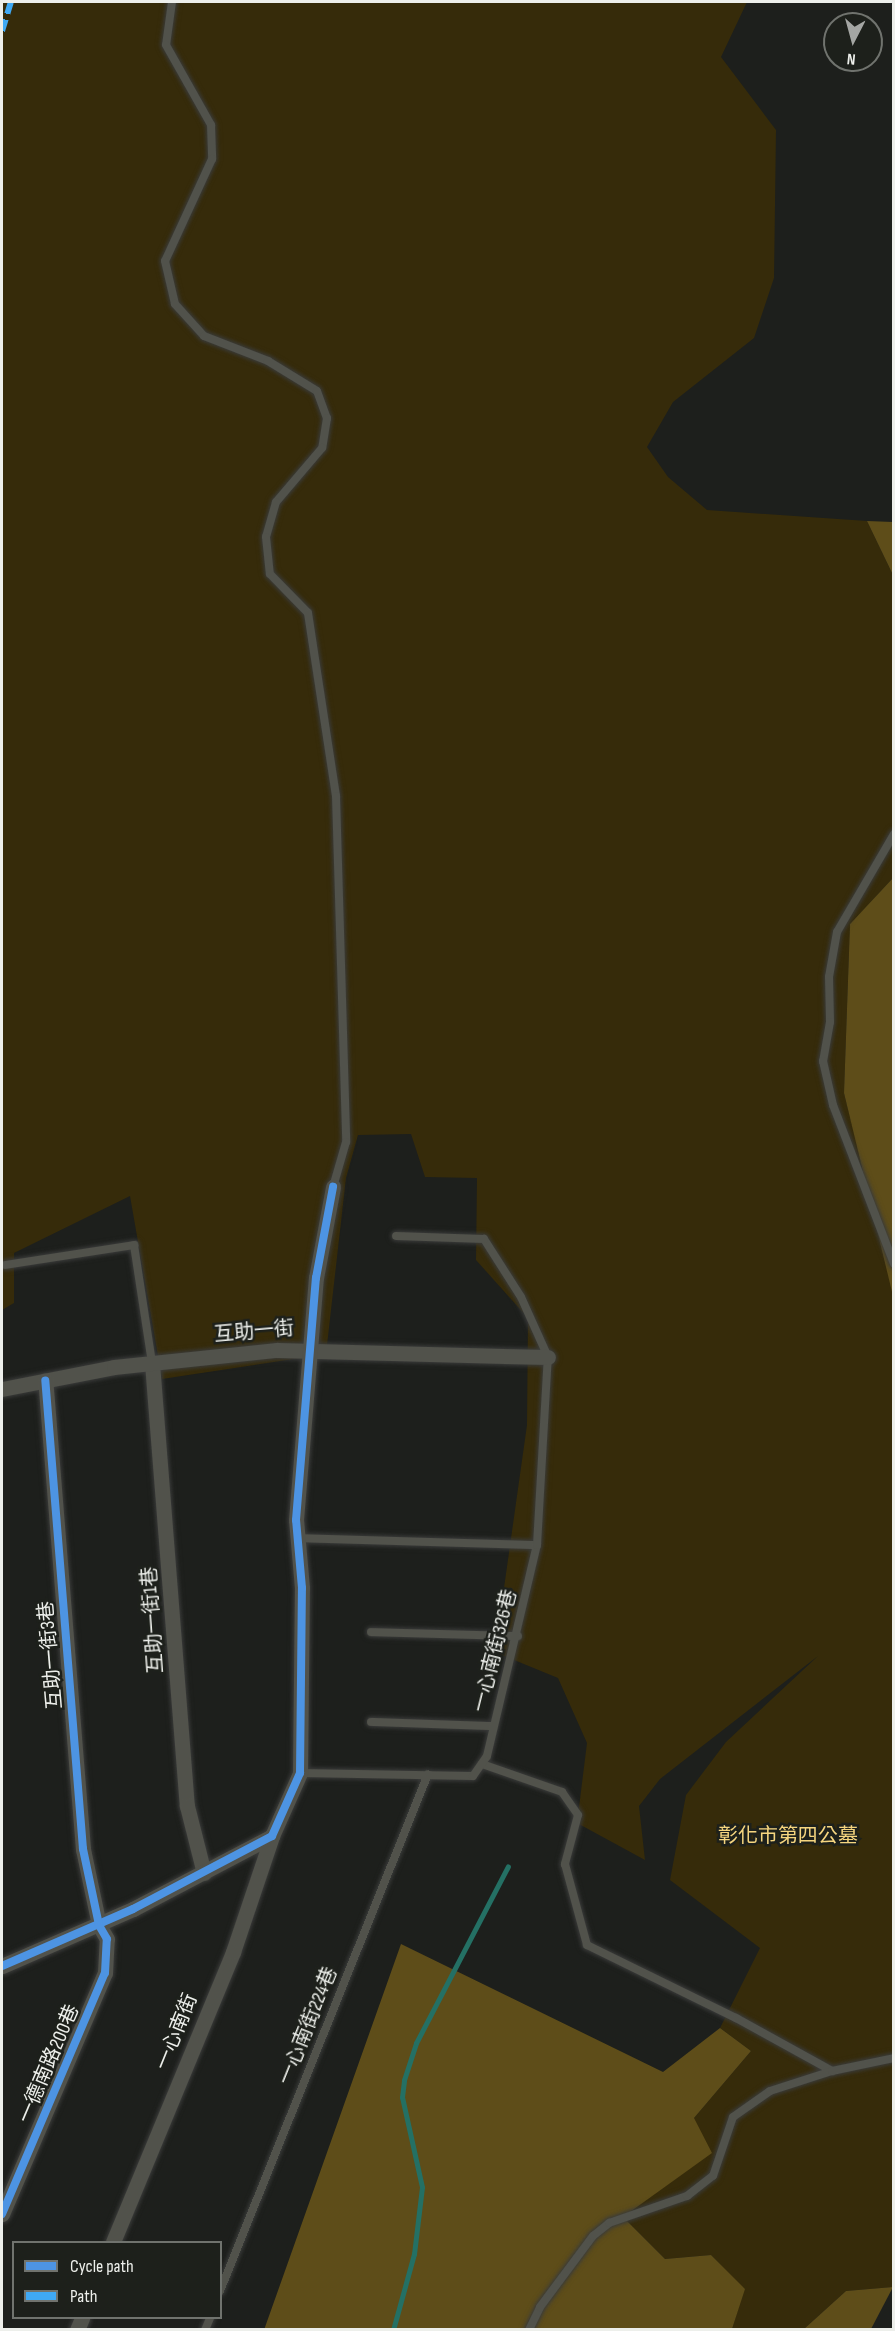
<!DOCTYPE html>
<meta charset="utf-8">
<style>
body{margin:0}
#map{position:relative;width:895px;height:2331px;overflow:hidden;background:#1d1f1c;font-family:"Sofia Sans Condensed","Noto Sans TC",sans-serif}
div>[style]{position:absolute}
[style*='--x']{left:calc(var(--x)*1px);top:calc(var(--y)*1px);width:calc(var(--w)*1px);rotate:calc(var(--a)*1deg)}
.green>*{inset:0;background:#362b0a}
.forest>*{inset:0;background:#5e4d19}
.stream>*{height:5px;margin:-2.5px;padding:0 2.5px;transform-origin:2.5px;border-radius:2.5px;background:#247064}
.roads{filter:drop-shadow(0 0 2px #3a3b3a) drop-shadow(0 0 2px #3a3b3a)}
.lane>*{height:8px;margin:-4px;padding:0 4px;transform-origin:4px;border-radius:4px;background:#51524b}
.street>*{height:15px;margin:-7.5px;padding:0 7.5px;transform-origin:7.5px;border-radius:7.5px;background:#51524b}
.quiet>*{height:6px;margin-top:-3px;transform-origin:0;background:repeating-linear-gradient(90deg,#3fa9f5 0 12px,transparent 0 18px)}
.cycleway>*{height:8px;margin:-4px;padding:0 4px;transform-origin:4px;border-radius:4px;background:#4d94e3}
span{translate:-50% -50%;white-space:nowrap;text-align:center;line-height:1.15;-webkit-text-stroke:5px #1d201b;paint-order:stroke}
.street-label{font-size:20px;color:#edefeb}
.park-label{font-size:20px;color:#f5d57f}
.frame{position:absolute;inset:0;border:3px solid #edefeb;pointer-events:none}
.legend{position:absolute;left:12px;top:2241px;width:210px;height:78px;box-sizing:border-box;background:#1d201b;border:2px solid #70736e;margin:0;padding:8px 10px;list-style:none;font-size:18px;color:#edefeb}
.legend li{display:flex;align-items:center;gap:12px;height:30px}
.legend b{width:30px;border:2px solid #70736e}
.north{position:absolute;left:823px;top:12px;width:60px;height:60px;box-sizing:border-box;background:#1d201b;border:2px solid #70736e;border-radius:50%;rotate:186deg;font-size:16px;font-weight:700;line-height:24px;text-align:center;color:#edefeb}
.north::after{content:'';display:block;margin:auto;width:21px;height:27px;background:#a4a6a3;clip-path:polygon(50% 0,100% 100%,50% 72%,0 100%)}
</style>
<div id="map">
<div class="green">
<div style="clip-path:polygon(2px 2px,747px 2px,721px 57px,776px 130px,774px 278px,754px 338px,673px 402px,647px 447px,668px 477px,707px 510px,867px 521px,893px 575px,893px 878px,850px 924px,844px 1093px,894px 1296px,893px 2287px,846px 2291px,804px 2329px,732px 2329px,744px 2289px,711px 2255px,665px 2259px,623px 2217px,694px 2118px,751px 2051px,720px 2028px,760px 1948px,670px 1880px,686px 1795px,726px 1742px,818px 1656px,660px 1779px,639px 1806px,645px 1860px,577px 1823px,587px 1743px,558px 1678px,490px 1650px,503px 1595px,527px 1425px,528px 1318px,476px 1260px,477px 1178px,425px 1177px,411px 1134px,358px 1135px,346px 1178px,326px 1354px,162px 1379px,130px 1196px,14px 1253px,14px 1303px,2px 1310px)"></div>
</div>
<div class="forest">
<div style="clip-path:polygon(867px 521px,893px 522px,893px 575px)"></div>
<div style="clip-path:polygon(893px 878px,893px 1296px,844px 1093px,850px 924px)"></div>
<div style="clip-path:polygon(401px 1944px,663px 2072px,720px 2028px,751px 2051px,694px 2118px,712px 2153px,623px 2217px,665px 2259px,711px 2255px,745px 2289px,732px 2329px,264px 2330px)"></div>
<div style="clip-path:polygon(893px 2287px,871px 2329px,804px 2329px,846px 2291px)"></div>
</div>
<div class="stream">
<div style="--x:393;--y:2330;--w:79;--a:-74.6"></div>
<div style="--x:414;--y:2254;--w:67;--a:-83.2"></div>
<div style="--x:422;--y:2187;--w:92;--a:-102.5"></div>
<div style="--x:402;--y:2097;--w:17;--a:-83"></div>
<div style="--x:404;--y:2080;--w:39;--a:-72"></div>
<div style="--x:416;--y:2043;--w:199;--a:-62.5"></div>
</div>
<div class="roads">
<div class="lane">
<div style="--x:172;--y:2;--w:43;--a:97.9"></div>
<div style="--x:166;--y:45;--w:92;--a:60.6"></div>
<div style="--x:211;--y:125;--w:34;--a:88"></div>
<div style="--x:212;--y:159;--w:112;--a:114.7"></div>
<div style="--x:165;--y:261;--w:44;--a:76.9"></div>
<div style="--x:175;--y:304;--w:43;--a:47.8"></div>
<div style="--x:204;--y:336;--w:69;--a:21.3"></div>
<div style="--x:268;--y:361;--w:57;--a:31.5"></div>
<div style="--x:317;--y:391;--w:29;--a:70"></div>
<div style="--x:327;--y:418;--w:30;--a:99"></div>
<div style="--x:322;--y:448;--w:71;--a:130.4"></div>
<div style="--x:276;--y:502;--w:36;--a:106"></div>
<div style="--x:266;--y:537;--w:37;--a:84"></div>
<div style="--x:270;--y:574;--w:54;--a:45.7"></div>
<div style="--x:308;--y:613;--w:185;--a:81.3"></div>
<div style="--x:336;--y:796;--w:346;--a:88.3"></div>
<div style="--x:346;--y:1142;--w:47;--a:106.1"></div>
<div style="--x:894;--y:834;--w:113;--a:120.2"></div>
<div style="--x:837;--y:932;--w:46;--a:100.1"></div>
<div style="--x:829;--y:977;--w:45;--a:88.7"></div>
<div style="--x:830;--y:1022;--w:40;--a:100"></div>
<div style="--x:823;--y:1061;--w:45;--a:77.2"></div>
<div style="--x:833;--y:1105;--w:170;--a:69"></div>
<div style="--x:5;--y:1265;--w:131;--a:-8.8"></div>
<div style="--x:134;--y:1245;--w:119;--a:81.3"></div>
<div style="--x:298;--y:1538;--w:239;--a:1.7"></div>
<div style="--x:371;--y:1632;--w:147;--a:1.6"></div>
<div style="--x:371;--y:1722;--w:121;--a:1.9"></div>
<div style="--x:482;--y:1764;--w:85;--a:19.3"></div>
<div style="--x:562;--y:1792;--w:28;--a:55"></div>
<div style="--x:578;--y:1815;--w:51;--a:104.9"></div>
<div style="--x:565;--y:1864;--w:84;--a:74.8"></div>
<div style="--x:587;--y:1945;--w:166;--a:26.1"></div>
<div style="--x:736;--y:2018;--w:110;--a:28.9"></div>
<div style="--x:300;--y:1773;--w:173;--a:1"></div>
<div style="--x:473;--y:1776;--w:24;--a:-55"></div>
<div style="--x:487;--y:1756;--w:217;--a:-76.7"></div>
<div style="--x:537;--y:1545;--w:188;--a:-86.7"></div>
<div style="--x:548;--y:1357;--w:66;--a:-114.2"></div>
<div style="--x:521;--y:1297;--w:69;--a:-122.5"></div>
<div style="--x:484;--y:1239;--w:88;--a:-178"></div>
<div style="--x:220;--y:2291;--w:557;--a:-68.08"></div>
<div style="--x:205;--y:2330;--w:13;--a:-67"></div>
<div style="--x:529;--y:2330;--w:25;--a:-64"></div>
<div style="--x:540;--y:2307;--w:89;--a:-53.3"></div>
<div style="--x:593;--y:2236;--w:21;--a:-39"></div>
<div style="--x:609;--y:2223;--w:83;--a:-19.1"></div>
<div style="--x:687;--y:2196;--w:33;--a:-38"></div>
<div style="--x:713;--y:2176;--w:62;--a:-71.3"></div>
<div style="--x:733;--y:2117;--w:45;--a:-35.1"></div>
<div style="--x:770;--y:2091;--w:65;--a:-17.9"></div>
<div style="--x:832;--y:2071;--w:63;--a:-11.8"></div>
</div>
<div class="street">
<div style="--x:152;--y:1363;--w:444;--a:85.5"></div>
<div style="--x:187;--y:1806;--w:69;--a:75.8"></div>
<div style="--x:2;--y:1389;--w:114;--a:-11.1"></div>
<div style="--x:114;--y:1367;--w:164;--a:-6"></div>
<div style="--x:277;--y:1350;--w:271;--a:1.5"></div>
<div style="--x:2;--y:1966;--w:143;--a:-23.5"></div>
<div style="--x:133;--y:1909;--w:157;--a:-27.7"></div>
<div style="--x:272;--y:1836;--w:69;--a:-66"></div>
<div style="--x:300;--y:1773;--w:185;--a:-89.4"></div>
<div style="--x:302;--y:1588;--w:68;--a:-95"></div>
<div style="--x:296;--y:1520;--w:243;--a:-85.3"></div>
<div style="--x:316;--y:1278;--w:93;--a:-79.4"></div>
<div style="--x:2;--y:2214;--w:262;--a:-66.9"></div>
<div style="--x:105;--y:1973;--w:34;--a:-87"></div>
<div style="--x:107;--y:1939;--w:16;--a:-120"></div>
<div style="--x:99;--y:1925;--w:78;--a:-101.9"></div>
<div style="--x:83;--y:1849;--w:470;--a:-94.6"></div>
<div style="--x:113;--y:2242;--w:314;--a:-67.5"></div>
<div style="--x:233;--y:1952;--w:122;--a:-71.4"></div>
<div style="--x:77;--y:2330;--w:13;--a:-67"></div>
</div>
</div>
<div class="quiet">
<div style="--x:2;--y:31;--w:30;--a:-73"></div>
</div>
<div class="cycleway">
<div style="--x:2;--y:1966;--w:143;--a:-23.5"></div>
<div style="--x:133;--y:1909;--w:157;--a:-27.7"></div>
<div style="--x:272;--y:1836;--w:69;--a:-66"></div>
<div style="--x:300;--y:1773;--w:185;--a:-89.4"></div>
<div style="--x:302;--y:1588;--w:68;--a:-95"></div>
<div style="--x:296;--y:1520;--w:243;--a:-85.3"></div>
<div style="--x:316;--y:1278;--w:93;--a:-79.4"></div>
<div style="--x:2;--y:2214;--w:262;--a:-66.9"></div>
<div style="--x:105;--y:1973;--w:34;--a:-87"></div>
<div style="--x:107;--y:1939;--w:16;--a:-120"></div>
<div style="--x:99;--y:1925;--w:78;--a:-101.9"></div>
<div style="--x:83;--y:1849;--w:470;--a:-94.6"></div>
</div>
<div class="street-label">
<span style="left:254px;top:1332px;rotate:-5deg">互助一街</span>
<span style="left:153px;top:1620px;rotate:-94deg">互助一街1巷</span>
<span style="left:495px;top:1651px;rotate:-76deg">一心南街326巷</span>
<span style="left:51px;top:1655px;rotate:-95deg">互助一街3巷</span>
<span style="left:308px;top:2026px;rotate:-68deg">一心南街224巷</span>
<span style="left:177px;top:2032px;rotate:-68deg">一心南街</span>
<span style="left:49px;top:2064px;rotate:-67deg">一德南路200巷</span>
</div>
<div class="park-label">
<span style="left:788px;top:1836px">彰化市第四公墓</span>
</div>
<div class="frame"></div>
<ul class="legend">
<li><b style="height:8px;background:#4d94e3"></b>Cycle path</li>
<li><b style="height:8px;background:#3fa9f5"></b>Path</li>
</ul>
<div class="north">N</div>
</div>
